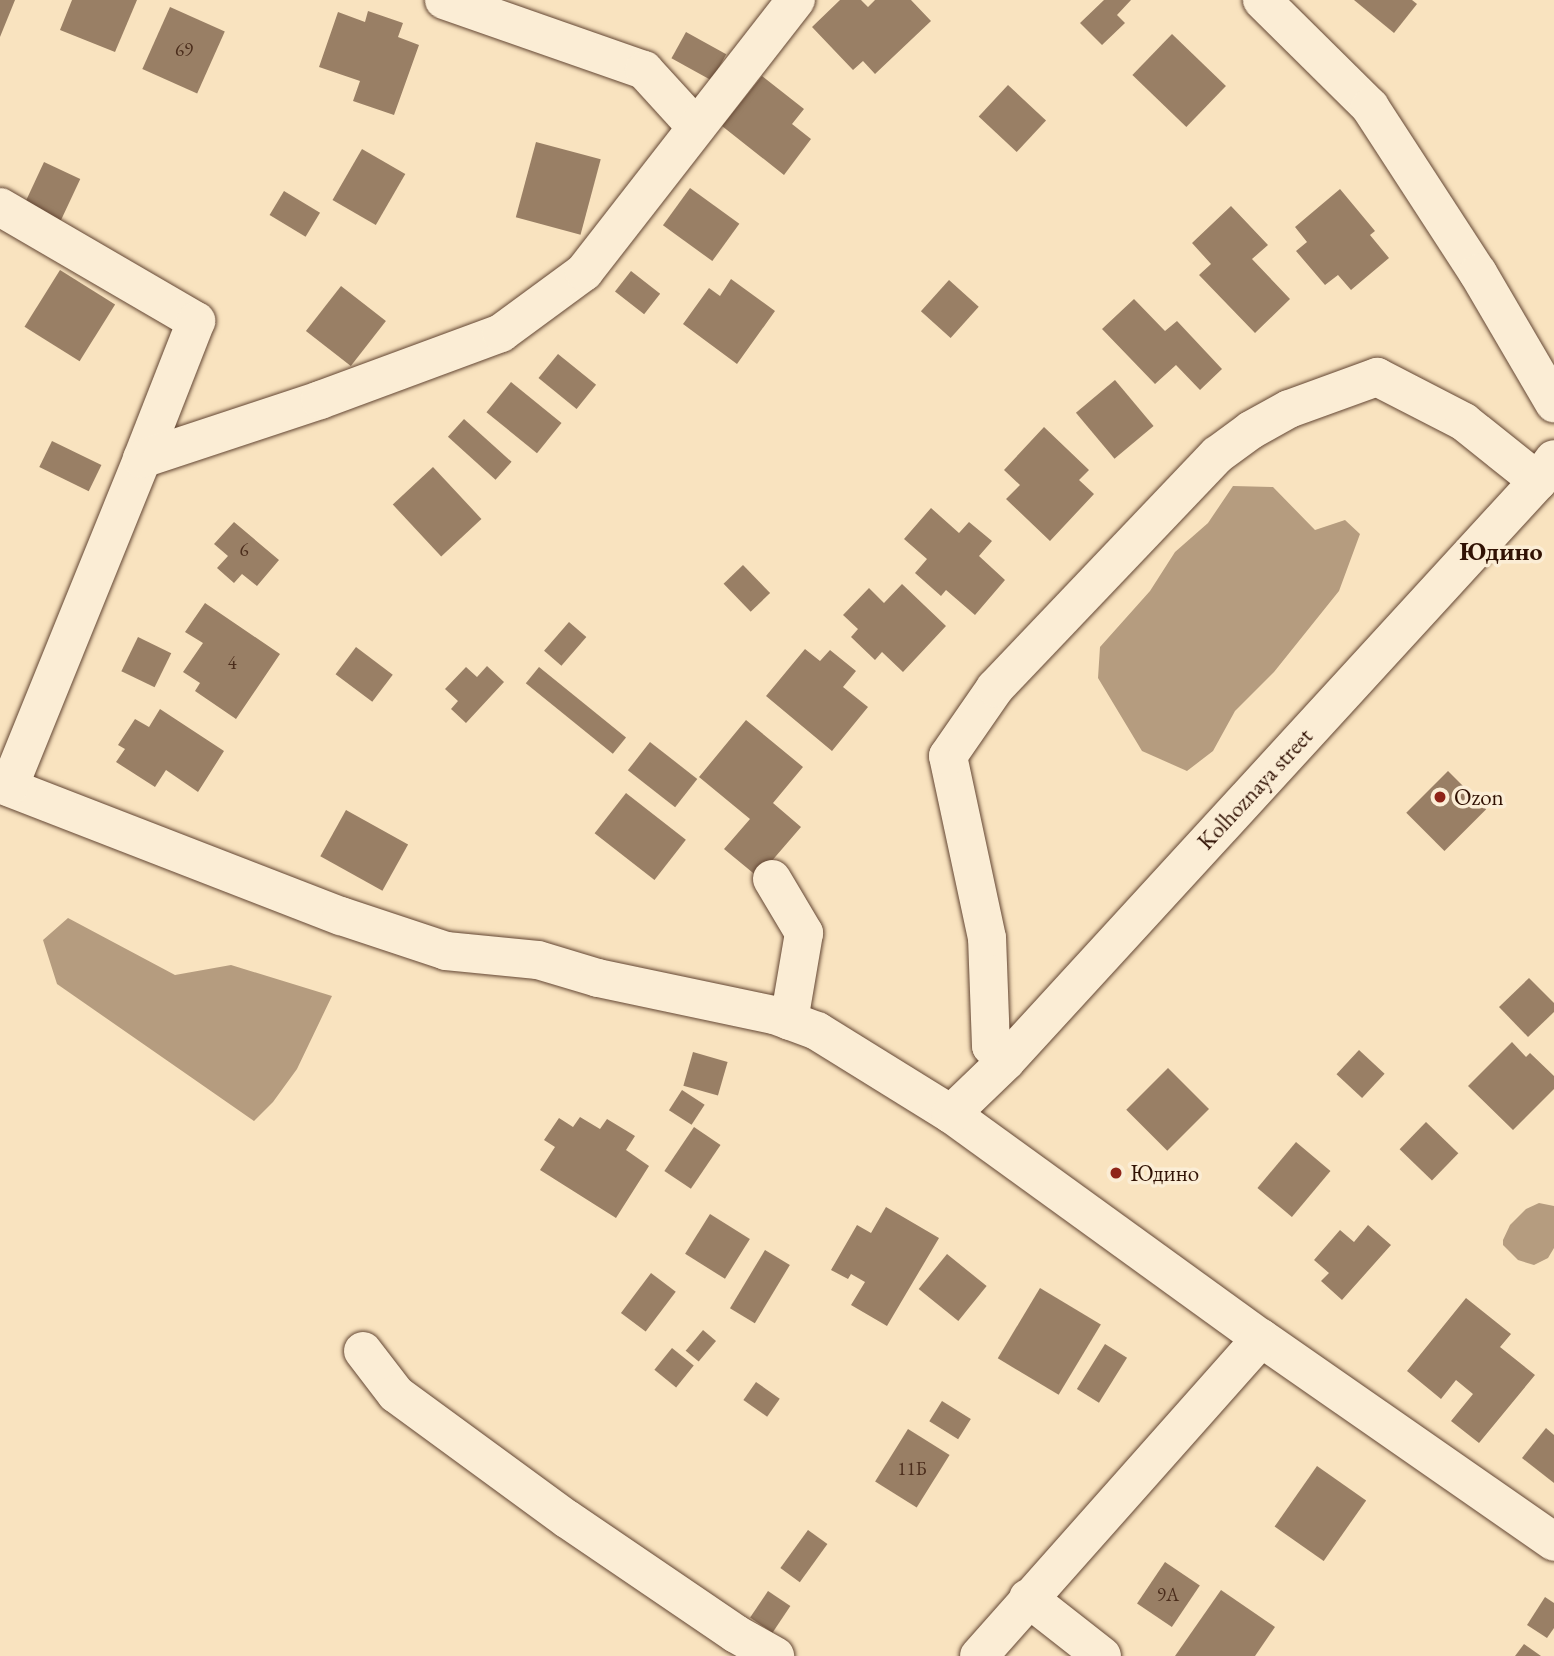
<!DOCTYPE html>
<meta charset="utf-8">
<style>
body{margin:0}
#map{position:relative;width:1554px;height:1656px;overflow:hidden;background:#f9e3bf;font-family:"EB Garamond",serif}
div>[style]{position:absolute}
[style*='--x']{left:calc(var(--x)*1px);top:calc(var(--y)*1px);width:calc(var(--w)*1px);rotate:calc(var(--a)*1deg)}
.water>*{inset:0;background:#b59c7f}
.building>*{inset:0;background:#997f65;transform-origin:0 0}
.roads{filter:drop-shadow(0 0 2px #634633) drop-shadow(0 0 2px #634633)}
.minor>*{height:38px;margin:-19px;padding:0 19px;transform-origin:19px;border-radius:19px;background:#fbedd5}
.dots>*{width:19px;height:19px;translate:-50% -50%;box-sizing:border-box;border:4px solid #fbedd5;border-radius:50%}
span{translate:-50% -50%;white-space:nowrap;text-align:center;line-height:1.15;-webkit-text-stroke:7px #fbedd5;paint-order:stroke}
.number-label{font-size:19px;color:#4b2d1c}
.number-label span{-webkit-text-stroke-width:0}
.street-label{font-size:23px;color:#311204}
.poi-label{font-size:23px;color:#311204}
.left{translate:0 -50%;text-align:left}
.quarter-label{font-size:26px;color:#311204;font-weight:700}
</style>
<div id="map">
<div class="water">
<div style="clip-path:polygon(1233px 486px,1273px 487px,1315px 530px,1345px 520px,1360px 534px,1339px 591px,1274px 672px,1235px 711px,1213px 751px,1187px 771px,1142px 751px,1098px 678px,1100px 647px,1150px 591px,1175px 552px,1208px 523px)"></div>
<div style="clip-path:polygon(68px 918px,175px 975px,231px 965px,332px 996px,297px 1069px,273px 1102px,254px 1121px,57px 984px,43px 940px)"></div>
<div style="clip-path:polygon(1539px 1203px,1554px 1206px,1554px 1248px,1548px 1258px,1534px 1265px,1518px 1260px,1503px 1245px,1503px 1240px,1510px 1225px,1526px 1209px)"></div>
</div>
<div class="building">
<div style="clip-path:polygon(0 0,15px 0,0 37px)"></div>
<div style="clip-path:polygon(72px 0,137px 0,115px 52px,60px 30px)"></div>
<div style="clip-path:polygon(840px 0,861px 0,868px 7px,875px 0,911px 0,931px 21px,875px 74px,863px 61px,853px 70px,812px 27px)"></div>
<div style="clip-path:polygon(1104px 0,1131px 0,1117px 15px,1125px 23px,1102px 45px,1080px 23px)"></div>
<div style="clip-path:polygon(1354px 0,1412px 0,1417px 4px,1394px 33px)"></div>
<div style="left:170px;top:7px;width:60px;height:68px;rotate:24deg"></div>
<div style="clip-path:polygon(368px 11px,403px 23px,398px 37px,419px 45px,394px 115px,353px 101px,360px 81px,319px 67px,338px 12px,365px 22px)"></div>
<div style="left:686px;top:32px;width:46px;height:30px;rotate:29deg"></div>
<div style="left:1172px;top:34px;width:75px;height:57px;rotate:44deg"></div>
<div style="clip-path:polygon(762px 76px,804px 109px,792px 124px,811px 139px,784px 175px,722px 126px)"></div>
<div style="left:1008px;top:85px;width:52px;height:43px;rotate:43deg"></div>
<div style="left:536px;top:142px;width:67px;height:78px;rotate:15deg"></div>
<div style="left:362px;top:149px;width:50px;height:59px;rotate:30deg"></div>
<div style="left:44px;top:162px;width:40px;height:49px;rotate:25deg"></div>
<div style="left:690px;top:188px;width:61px;height:46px;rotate:36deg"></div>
<div style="clip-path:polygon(1340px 189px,1375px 231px,1370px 235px,1389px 258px,1351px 290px,1338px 275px,1325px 285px,1296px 251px,1307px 242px,1295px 227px)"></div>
<div style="left:284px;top:191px;width:42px;height:28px;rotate:31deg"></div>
<div style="clip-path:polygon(1231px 206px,1268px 245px,1252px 259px,1290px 299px,1255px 333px,1199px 275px,1211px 264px,1192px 243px)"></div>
<div style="left:60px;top:270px;width:65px;height:67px;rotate:32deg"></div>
<div style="left:631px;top:271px;width:37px;height:26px;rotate:38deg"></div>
<div style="clip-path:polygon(731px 279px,775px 311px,737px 364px,683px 324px,709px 288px,720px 296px)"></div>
<div style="left:949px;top:280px;width:40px;height:42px;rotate:42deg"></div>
<div style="left:341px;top:286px;width:57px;height:57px;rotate:38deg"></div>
<div style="clip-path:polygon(1134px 299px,1165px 331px,1177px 321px,1222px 369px,1200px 390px,1176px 365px,1155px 384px,1102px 329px)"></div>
<div style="left:558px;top:354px;width:49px;height:31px;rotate:39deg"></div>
<div style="left:1115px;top:380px;width:60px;height:51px;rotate:50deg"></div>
<div style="left:511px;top:382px;width:65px;height:39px;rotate:39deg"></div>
<div style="left:464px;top:419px;width:64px;height:24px;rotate:42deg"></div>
<div style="clip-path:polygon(1044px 427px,1089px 470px,1079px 480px,1094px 494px,1050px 541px,1006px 499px,1020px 485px,1004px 470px)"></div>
<div style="left:52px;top:441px;width:55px;height:29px;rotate:26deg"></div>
<div style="left:433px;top:467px;width:71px;height:55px;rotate:47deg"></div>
<div style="clip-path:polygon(931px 508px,959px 533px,969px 522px,992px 541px,979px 556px,1005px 580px,975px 615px,946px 590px,941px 596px,915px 573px,927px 559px,904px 539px)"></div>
<div style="clip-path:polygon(234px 522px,279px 560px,257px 586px,242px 574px,234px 583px,217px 568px,228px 556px,214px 544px)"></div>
<div style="left:743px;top:565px;width:39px;height:27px;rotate:46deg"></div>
<div style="clip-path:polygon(902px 584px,946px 626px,903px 672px,882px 652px,875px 660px,851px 637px,858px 629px,843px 615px,869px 588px,884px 603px)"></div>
<div style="clip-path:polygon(205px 603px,280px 654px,236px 719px,195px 691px,200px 683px,183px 672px,203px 643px,185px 632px)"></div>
<div style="left:569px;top:622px;width:23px;height:38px;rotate:41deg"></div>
<div style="left:138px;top:637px;width:37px;height:38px;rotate:26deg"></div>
<div style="left:356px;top:647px;width:46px;height:34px;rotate:37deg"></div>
<div style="clip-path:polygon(805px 649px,820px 661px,830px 650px,856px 671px,843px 687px,868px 707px,832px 751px,766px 696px)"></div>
<div style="clip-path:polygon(487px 666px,504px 682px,466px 723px,451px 709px,458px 701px,445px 689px,466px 667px,477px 677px)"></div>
<div style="left:539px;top:667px;width:112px;height:21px;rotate:39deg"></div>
<div style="clip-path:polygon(160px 709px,224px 751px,198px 792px,166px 770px,155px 787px,116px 762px,125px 749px,118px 745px,135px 719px,149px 727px)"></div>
<div style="clip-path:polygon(746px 720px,803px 767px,773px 803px,801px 827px,758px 877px,724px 849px,750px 819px,699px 777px)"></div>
<div style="left:650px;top:742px;width:60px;height:36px;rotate:38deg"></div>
<div style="left:1448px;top:771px;width:54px;height:59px;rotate:45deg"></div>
<div style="left:626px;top:793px;width:76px;height:51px;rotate:38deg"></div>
<div style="left:346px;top:810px;width:71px;height:53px;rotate:29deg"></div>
<div style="clip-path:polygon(1529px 978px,1554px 1003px,1554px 1012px,1528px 1037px,1499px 1007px)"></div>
<div style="clip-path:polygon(1512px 1042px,1526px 1057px,1530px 1053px,1554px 1076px,1554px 1089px,1513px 1130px,1468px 1086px)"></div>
<div style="left:1359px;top:1050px;width:35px;height:33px;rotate:43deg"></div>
<div style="left:693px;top:1052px;width:36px;height:35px;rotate:16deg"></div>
<div style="left:1168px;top:1068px;width:58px;height:59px;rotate:45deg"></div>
<div style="left:682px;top:1090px;width:27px;height:24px;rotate:33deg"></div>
<div style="clip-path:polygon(580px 1117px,600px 1129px,607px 1119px,635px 1136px,626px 1150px,649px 1166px,616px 1218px,540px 1170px,555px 1147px,544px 1140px,559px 1118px,573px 1127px)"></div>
<div style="left:1426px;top:1122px;width:45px;height:38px;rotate:44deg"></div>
<div style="left:694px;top:1127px;width:32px;height:53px;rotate:34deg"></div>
<div style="left:1296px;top:1142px;width:45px;height:60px;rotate:40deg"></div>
<div style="clip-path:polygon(886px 1207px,939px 1238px,887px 1326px,851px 1305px,865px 1282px,851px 1274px,848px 1279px,831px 1270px,857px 1225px,871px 1233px)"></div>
<div style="left:710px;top:1214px;width:47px;height:47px;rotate:32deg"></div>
<div style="clip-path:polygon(1368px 1225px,1391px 1245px,1342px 1300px,1321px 1281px,1329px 1273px,1314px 1260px,1340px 1230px,1354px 1242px)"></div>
<div style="left:765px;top:1250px;width:29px;height:68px;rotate:31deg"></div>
<div style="left:947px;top:1254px;width:51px;height:45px;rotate:39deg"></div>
<div style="left:651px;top:1273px;width:31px;height:50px;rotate:37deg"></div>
<div style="left:1040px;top:1288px;width:71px;height:82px;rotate:31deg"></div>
<div style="clip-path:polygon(1466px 1298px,1511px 1334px,1500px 1347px,1535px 1375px,1479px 1443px,1451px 1421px,1473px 1394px,1456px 1380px,1441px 1399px,1407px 1371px)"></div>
<div style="left:703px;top:1330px;width:17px;height:27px;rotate:40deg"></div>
<div style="left:1105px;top:1344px;width:26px;height:53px;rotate:32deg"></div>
<div style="left:672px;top:1348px;width:28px;height:28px;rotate:39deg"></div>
<div style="left:756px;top:1382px;width:29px;height:22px;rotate:35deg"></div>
<div style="left:942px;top:1401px;width:34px;height:24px;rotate:32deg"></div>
<div style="clip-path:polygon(1546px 1428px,1554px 1435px,1554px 1483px,1522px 1458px)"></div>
<div style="left:908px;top:1429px;width:49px;height:62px;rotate:32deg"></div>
<div style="left:1317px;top:1466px;width:60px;height:74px;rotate:35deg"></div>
<div style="left:808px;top:1530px;width:24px;height:47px;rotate:36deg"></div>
<div style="left:1165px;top:1562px;width:42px;height:50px;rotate:34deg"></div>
<div style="clip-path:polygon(1221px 1590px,1275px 1627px,1255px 1656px,1175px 1656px)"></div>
<div style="left:768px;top:1591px;width:27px;height:32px;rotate:34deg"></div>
<div style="clip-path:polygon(1545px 1597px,1554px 1603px,1554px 1628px,1547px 1638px,1527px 1625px)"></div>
<div style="clip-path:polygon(1524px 1644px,1541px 1656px,1515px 1656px)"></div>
</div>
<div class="roads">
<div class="minor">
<div style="--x:444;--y:0;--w:212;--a:19.3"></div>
<div style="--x:644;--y:70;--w:77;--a:47.6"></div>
<div style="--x:1262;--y:0;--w:152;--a:44.7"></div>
<div style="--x:1370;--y:107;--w:198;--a:57"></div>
<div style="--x:1478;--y:273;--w:151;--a:59.7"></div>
<div style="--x:0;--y:207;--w:227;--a:30.2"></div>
<div style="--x:196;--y:321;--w:148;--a:111.4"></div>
<div style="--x:0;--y:784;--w:366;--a:21.2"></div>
<div style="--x:341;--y:916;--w:111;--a:18.4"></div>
<div style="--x:446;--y:951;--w:92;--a:5.6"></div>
<div style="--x:538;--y:960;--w:63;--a:16.7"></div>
<div style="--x:598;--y:978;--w:180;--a:11.9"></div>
<div style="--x:774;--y:1015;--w:46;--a:20.4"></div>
<div style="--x:817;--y:1031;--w:158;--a:31.8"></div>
<div style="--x:951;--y:1114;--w:382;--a:35.9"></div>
<div style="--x:1261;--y:1338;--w:357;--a:34.8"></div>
<div style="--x:9;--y:787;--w:354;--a:-67.9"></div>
<div style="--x:142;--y:459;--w:188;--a:-18.3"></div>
<div style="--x:320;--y:400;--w:193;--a:-20.3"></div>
<div style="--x:501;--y:333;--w:103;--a:-36.3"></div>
<div style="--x:584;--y:272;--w:345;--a:-52.1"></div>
<div style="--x:772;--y:879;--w:63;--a:59.3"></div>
<div style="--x:804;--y:933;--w:89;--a:99.7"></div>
<div style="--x:1006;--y:1061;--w:21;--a:-135"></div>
<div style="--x:991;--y:1046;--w:108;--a:-92.1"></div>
<div style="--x:987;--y:938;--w:186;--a:-102.1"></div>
<div style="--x:948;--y:756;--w:83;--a:-55.3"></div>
<div style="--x:995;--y:688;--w:322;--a:-46.4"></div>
<div style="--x:1217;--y:455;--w:42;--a:-36.3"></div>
<div style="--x:1251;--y:430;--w:43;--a:-28.9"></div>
<div style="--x:1289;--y:409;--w:94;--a:-20"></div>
<div style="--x:1377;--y:377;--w:98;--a:27.3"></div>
<div style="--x:1464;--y:422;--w:95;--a:38.6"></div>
<div style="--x:951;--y:1114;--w:76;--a:-43.9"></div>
<div style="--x:1006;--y:1061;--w:787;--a:-47.47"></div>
<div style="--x:1538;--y:481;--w:27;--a:-54"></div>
<div style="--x:363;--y:1351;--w:54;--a:52.5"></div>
<div style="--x:396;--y:1394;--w:212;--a:36.2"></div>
<div style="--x:567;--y:1519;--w:204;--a:34.2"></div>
<div style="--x:736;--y:1634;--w:45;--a:29.4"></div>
<div style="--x:1028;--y:1598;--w:94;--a:38.1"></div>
<div style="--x:979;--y:1656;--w:425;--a:-48.4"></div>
</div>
</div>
<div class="dots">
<div style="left:1440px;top:797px;background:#8f2418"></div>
<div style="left:1116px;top:1173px;background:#8f2418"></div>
</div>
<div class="number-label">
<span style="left:184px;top:50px">69</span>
<span style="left:244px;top:550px">6</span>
<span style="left:232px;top:663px">4</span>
<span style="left:912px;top:1469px">11Б</span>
<span style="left:1168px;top:1595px">9А</span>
</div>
<div class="street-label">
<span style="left:1255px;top:789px;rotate:-47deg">Kolhoznaya street</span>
</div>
<div class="poi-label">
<span class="left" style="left:1454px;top:797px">Ozon</span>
<span class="left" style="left:1130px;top:1173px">Юдино</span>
</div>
<div class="quarter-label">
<span style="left:1501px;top:552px">Юдино</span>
</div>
</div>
